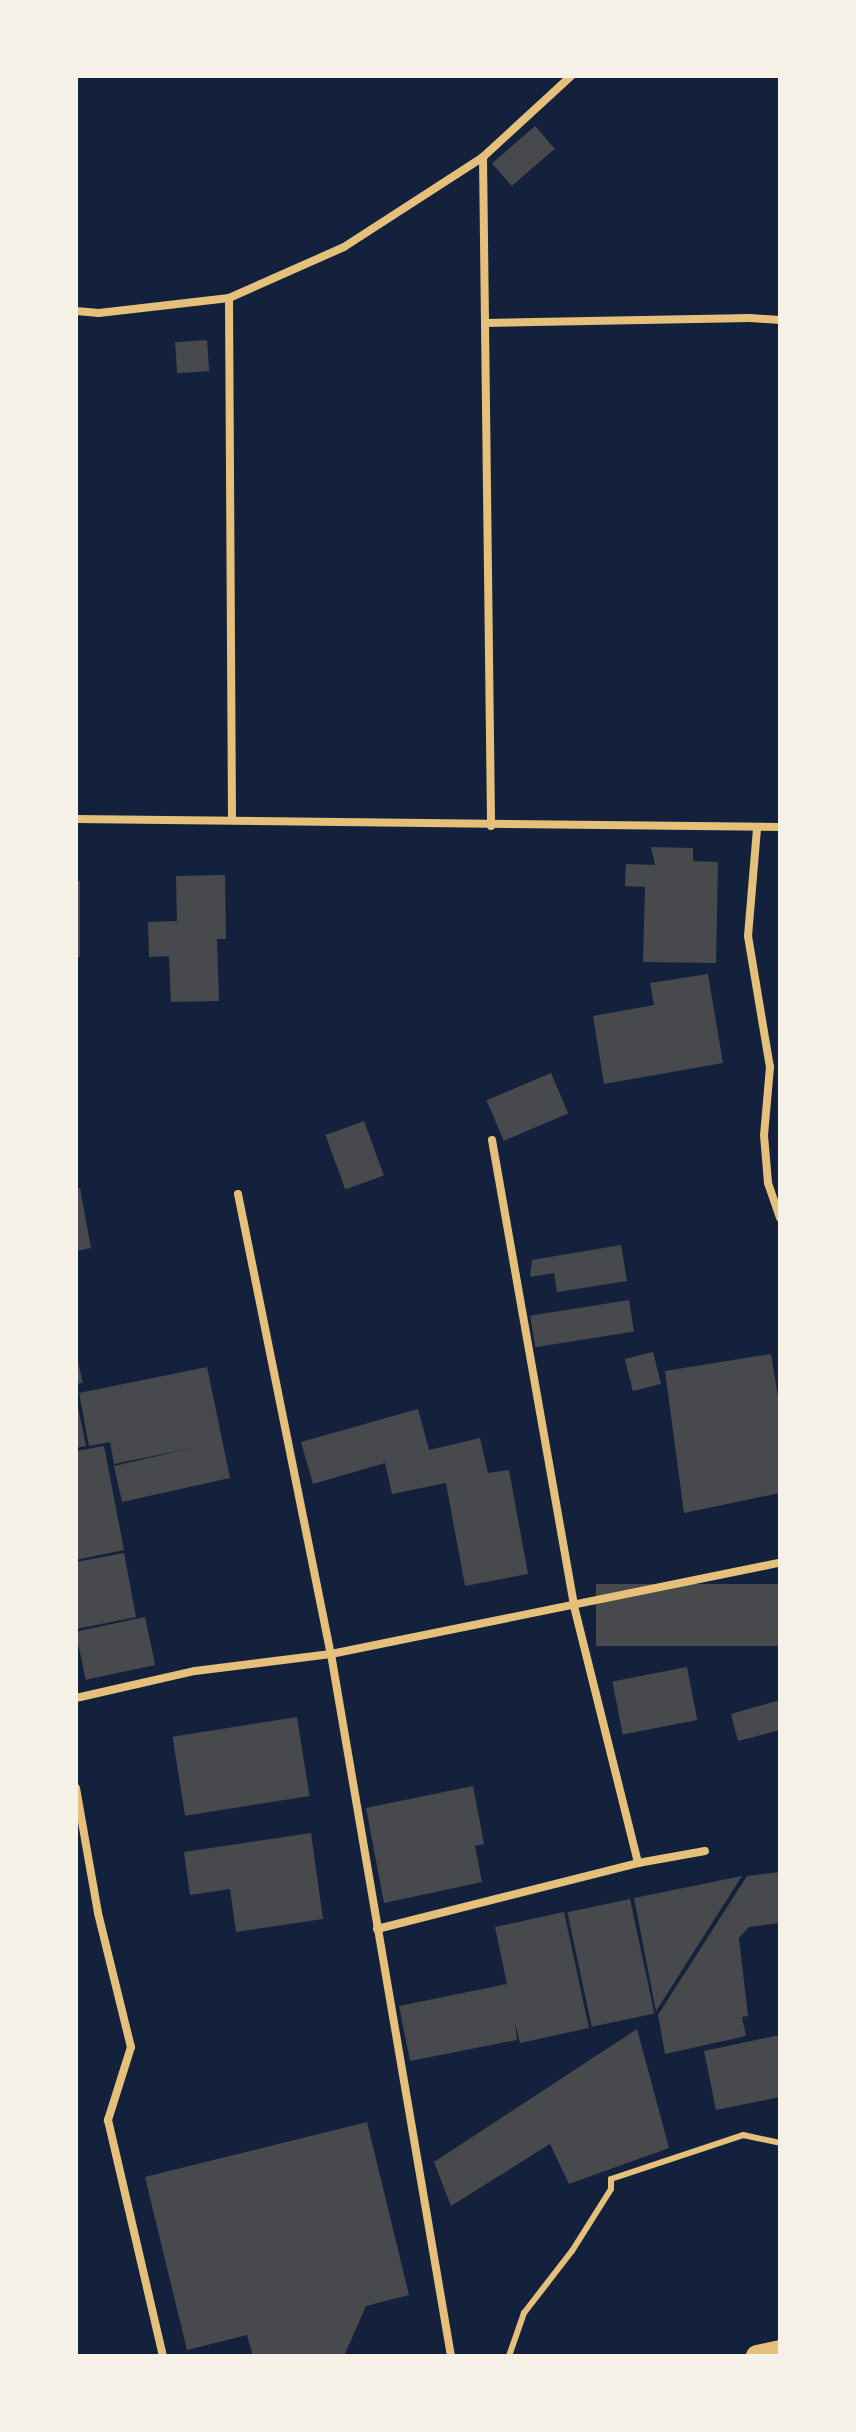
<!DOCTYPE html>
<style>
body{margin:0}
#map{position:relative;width:856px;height:2432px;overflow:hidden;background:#14213d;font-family:"Alegreya Sans",sans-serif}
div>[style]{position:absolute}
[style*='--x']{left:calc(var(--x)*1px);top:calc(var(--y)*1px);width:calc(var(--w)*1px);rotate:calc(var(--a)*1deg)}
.building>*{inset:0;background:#48494c;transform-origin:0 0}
.service>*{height:6px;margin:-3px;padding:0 3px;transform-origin:3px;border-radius:3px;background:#e5c07b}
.minor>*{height:8px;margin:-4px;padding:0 4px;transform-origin:4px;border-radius:4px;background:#e5c07b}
.trunk>*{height:22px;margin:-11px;padding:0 11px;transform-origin:11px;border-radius:11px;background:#e5c07b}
span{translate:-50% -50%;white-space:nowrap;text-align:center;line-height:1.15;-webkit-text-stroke:6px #f6f1e7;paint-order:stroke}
.frame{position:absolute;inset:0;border:78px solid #f6f1e7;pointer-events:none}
</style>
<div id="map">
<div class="building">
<div style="left:535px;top:126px;width:30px;height:57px;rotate:49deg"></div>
<div style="left:207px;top:340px;width:31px;height:32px;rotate:86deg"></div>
<div style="clip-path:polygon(651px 847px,693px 848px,693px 861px,718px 862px,716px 963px,643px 962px,645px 887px,625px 886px,626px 864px,655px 865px)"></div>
<div style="clip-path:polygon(225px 875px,226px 939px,217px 939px,219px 1001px,171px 1002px,169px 956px,149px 957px,148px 922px,177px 921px,176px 876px)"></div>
<div style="left:76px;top:881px;width:4px;height:76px"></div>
<div style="clip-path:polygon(708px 974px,723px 1063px,604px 1084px,593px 1016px,654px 1005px,650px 983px)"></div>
<div style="left:551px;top:1073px;width:44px;height:70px;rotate:67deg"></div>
<div style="left:364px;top:1121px;width:58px;height:41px;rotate:70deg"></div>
<div style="clip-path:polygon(80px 1188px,91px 1248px,76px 1251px,76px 1189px)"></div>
<div style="clip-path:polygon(621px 1245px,627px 1281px,557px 1292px,554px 1273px,530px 1277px,532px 1260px)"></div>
<div style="left:629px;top:1300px;width:32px;height:100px;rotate:81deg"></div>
<div style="left:653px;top:1352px;width:33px;height:29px;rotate:76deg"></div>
<div style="clip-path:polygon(76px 1354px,83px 1383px,76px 1384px)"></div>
<div style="clip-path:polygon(771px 1354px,780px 1409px,780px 1493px,684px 1513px,665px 1371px)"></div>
<div style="clip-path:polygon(207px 1367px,230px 1478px,122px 1502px,114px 1466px,192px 1448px,114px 1464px,110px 1442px,89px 1446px,79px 1393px)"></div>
<div style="clip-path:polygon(77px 1402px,86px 1446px,76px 1448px,76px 1403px)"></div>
<div style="clip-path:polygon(418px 1409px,429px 1450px,480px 1438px,488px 1473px,509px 1470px,528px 1574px,465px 1586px,446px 1483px,392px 1494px,385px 1463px,313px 1484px,301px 1442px)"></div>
<div style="clip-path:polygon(104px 1446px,124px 1550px,76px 1560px,76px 1451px)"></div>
<div style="clip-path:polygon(124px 1553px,136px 1617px,76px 1629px,76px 1562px)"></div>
<div style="left:780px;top:1584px;width:62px;height:184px;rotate:90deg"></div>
<div style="left:145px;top:1617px;width:49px;height:71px;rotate:78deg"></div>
<div style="left:687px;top:1667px;width:54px;height:76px;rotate:79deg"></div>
<div style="clip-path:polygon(780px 1700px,780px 1730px,738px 1741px,731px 1714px)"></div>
<div style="left:297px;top:1717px;width:80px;height:126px;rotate:81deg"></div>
<div style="clip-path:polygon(473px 1786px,484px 1844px,475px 1846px,482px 1882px,384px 1903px,366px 1808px)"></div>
<div style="clip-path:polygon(311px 1833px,323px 1919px,236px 1932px,230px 1889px,190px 1895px,184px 1852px)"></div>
<div style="clip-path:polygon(780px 1872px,780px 1923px,749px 1927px,739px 1938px,748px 2016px,742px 2017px,746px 2036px,665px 2054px,658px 2015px,747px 1876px)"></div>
<div style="clip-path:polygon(742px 1876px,656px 2011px,634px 1898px)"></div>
<div style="left:630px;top:1899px;width:117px;height:64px;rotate:78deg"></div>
<div style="clip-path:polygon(564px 1912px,589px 2028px,520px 2043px,515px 2022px,517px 2040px,410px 2061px,399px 2006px,507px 1984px,495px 1927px)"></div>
<div style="clip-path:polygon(637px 2029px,669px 2148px,569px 2184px,550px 2144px,451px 2206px,434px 2162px)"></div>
<div style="clip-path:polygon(780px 2035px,780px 2097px,716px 2110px,704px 2051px)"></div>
<div style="clip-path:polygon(367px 2122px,409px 2295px,366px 2306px,344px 2356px,253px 2356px,247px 2335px,187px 2350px,145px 2177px)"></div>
</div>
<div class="service">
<div style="--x:509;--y:2356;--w:46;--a:-70.8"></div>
<div style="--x:524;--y:2313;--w:78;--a:-52.3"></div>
<div style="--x:572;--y:2251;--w:73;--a:-57.8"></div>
<div style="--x:611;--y:2189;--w:10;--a:-90"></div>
<div style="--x:611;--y:2179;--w:139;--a:-18.4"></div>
<div style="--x:743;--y:2135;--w:38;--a:12"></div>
</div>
<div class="minor">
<div style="--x:483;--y:157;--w:669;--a:89.31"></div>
<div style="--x:229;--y:298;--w:521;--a:89.67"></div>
<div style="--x:76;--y:311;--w:23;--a:5"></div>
<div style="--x:99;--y:313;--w:131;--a:-6.6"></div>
<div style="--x:229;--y:298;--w:126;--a:-23.9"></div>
<div style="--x:344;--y:247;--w:166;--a:-32.9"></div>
<div style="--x:483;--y:157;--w:120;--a:-42.6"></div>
<div style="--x:486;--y:323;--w:264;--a:-1.1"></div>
<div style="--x:750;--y:318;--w:30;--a:4"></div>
<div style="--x:76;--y:819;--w:704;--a:0.65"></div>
<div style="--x:757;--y:829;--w:107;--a:94.8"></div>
<div style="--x:748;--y:936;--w:133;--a:80.5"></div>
<div style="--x:770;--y:1067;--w:68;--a:95"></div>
<div style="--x:764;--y:1135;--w:48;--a:85.2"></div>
<div style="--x:768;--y:1183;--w:37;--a:71"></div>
<div style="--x:492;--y:1140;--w:473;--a:80"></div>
<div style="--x:574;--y:1606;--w:265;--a:76"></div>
<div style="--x:238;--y:1194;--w:469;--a:78.6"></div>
<div style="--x:331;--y:1654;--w:712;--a:80.3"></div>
<div style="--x:76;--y:1698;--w:122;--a:-12.8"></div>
<div style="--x:195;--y:1671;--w:137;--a:-7.1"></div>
<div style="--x:331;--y:1654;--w:458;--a:-11.5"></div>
<div style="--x:76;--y:1788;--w:127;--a:80"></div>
<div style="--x:98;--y:1913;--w:138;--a:76.2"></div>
<div style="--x:131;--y:2047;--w:77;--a:107.5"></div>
<div style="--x:108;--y:2120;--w:242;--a:76.9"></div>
<div style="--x:377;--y:1929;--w:269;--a:-14.2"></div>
<div style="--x:638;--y:1863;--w:68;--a:-10.2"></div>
</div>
<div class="trunk">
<div style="--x:757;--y:2356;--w:24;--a:-12"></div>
</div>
<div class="frame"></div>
</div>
